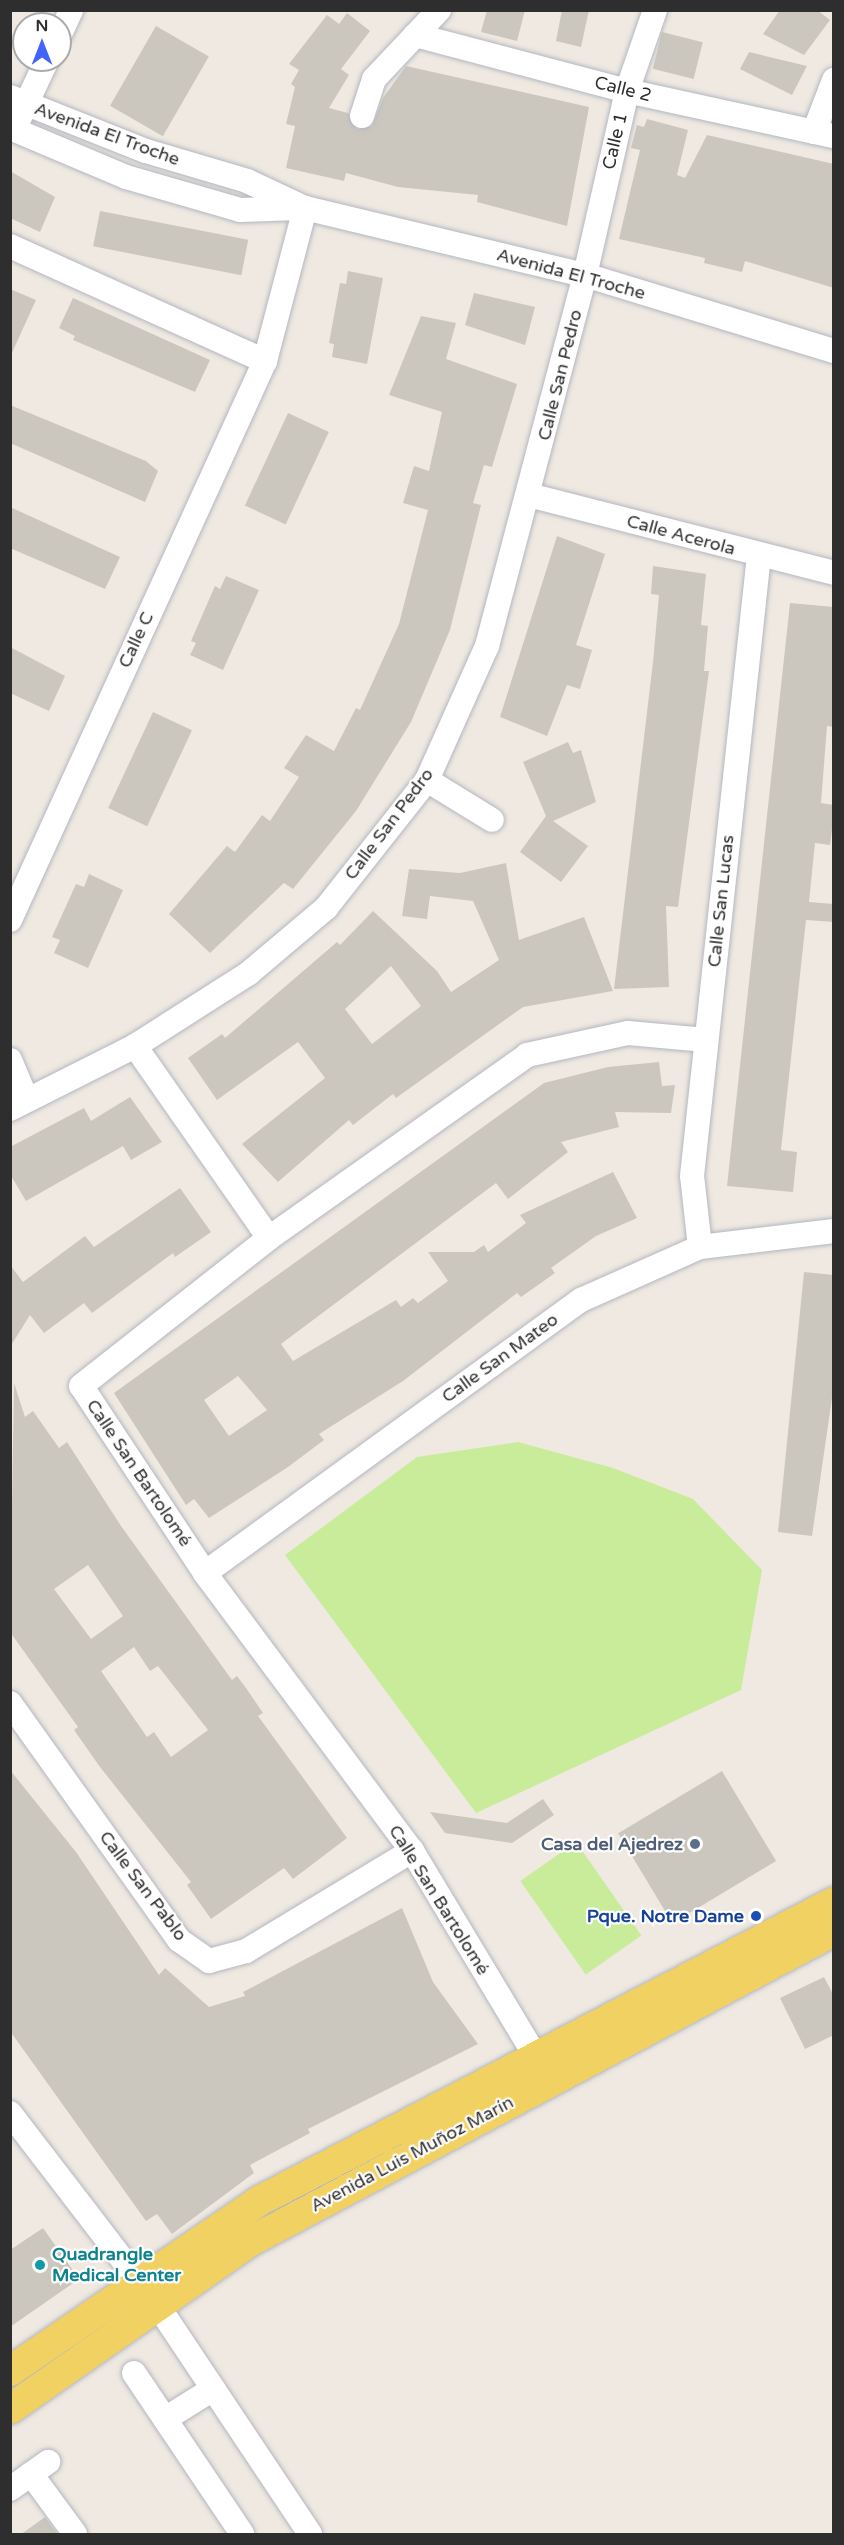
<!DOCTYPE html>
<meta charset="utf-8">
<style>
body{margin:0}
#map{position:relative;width:844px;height:2545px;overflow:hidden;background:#efe9e1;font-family:"Varela Round",sans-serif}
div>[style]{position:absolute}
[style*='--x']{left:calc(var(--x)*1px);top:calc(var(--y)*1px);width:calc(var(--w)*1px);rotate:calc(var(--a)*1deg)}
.pitch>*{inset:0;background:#c9ec9a;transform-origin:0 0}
.building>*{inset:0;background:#cbc7bf;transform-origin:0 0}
.roads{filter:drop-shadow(0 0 2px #b4b7c1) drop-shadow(0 0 2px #b4b7c1)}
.minor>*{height:24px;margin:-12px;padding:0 12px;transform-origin:12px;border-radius:12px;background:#fff}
.major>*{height:30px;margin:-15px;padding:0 15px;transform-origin:15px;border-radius:15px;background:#f2d163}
.dots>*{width:16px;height:16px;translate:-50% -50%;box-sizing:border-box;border:3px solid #fff;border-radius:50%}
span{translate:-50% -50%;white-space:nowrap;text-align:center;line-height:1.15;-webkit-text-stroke:4.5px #fff;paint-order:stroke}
.street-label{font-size:18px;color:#2e2e2e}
.service-label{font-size:18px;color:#4e5e75;font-weight:700}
.right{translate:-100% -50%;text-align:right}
.transit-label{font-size:18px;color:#164399;font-weight:700}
.culture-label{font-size:18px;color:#0d838f;font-weight:700}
.left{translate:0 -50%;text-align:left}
.frame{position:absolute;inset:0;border:12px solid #2e2e2e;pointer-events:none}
.north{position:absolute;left:12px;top:12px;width:60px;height:60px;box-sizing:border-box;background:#fff;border:2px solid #ababab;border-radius:50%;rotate:0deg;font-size:16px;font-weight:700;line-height:24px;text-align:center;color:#2e2e2e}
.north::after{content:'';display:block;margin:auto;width:21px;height:27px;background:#4264fb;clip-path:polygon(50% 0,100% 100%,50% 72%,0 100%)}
</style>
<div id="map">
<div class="pitch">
<div style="clip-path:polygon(518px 1442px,613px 1468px,693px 1499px,762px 1570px,741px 1690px,476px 1813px,285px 1555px,417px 1457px)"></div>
<div style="left:576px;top:1842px;width:114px;height:68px;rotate:55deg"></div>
</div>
<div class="building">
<div style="clip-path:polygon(487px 10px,525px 10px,517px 41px,481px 32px)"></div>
<div style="clip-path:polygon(562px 10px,589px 10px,581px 47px,556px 41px)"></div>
<div style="clip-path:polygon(780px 10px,817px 10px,830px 20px,804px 55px,763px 34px)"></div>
<div style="clip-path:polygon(347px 13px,370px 31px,341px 69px,349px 75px,329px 108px,348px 113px,357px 129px,372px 126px,383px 98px,406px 66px,589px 107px,567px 226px,477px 202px,478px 195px,398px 187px,346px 173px,344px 181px,286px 168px,295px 126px,286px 124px,295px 87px,291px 84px,299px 70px,289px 64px,327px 15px,339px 24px)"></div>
<div style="left:156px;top:26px;width:61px;height:92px;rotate:30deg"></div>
<div style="left:662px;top:32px;width:42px;height:38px;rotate:14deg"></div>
<div style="clip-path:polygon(749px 52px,807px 66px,792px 95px,740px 69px)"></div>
<div style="clip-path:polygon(647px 119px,688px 130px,677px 175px,685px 178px,707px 135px,834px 164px,834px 288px,745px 261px,742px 272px,704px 263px,705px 258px,619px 239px,640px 150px,631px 148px,637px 125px,644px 127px)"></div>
<div style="clip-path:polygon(10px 171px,55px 197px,40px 232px,10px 218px)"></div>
<div style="left:100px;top:211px;width:151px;height:36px;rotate:11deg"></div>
<div style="clip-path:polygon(348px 271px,383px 278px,367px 364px,332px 357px,334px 344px,329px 343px,340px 283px,346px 284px)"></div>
<div style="clip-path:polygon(10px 289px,36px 300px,10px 357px)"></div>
<div style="clip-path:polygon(474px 293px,535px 307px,525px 345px,465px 325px)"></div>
<div style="clip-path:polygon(73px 298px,210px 360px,195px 392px,73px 340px,75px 336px,59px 328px)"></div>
<div style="clip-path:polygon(421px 316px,456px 323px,446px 359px,517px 384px,492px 467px,484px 465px,473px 503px,481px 505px,450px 630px,411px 722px,356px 811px,293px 889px,284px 883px,210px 953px,169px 914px,227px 846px,235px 852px,262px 815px,270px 821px,299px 777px,284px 768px,306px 735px,334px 751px,356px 708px,360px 710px,399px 624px,428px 510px,403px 503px,414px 466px,429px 471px,442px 412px,389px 395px)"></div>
<div style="clip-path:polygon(10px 405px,146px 461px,158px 471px,145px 502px,10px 443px)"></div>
<div style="left:288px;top:413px;width:45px;height:102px;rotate:25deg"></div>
<div style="clip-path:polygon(10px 507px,120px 557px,105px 589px,10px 548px)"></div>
<div style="clip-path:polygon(557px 536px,605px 554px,576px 645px,592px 650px,580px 689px,567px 685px,547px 736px,500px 717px)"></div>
<div style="clip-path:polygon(653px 566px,706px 574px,701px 625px,708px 626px,704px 671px,709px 671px,678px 907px,666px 906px,669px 987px,614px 989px,653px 662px,659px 595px,651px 594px)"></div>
<div style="clip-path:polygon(226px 576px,259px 590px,223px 670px,190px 655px,196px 643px,191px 641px,215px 586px,220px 589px)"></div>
<div style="clip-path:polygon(790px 603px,834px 607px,834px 727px,827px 726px,821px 803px,834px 805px,834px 813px,830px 845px,815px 843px,809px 902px,834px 904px,834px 922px,806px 920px,781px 1150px,797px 1152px,793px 1192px,727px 1186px)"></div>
<div style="clip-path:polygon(10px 647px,65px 676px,49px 711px,10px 693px)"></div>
<div style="left:153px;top:712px;width:43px;height:106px;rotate:25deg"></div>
<div style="clip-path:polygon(568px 742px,573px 753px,581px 750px,596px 802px,553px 821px,588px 846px,561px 882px,520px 852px,546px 816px,523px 762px)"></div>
<div style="clip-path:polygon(evenodd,506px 863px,519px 940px,584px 917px,613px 991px,523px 1007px,396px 1098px,393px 1094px,353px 1125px,349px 1120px,278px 1182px,242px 1144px,325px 1078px,298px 1042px,217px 1100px,188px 1058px,222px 1034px,225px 1038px,337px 942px,340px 945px,373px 911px,437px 971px,451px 992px,499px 960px,473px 901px,430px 896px,427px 919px,402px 916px,409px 869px,460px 873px,506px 863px,391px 966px,421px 1006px,372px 1044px,345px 1009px,391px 966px)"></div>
<div style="clip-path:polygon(89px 874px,123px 890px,88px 968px,54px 953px,60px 940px,52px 937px,76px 884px,84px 887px)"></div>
<div style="clip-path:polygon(evenodd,659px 1062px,662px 1086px,675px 1085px,671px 1113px,615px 1112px,619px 1127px,561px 1142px,568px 1152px,508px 1199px,496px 1183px,281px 1344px,293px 1361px,396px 1300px,401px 1307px,413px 1298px,418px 1303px,448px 1281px,428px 1252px,474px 1252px,484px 1245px,488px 1252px,526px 1223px,520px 1215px,613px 1172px,637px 1218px,596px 1236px,551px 1268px,555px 1273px,521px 1297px,517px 1293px,403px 1381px,319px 1434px,324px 1440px,288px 1467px,209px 1518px,194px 1499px,186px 1505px,114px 1393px,544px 1083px,608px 1067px,659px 1062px,238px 1376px,267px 1410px,229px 1436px,204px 1400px,238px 1376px)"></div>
<div style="clip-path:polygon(130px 1097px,162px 1142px,131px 1160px,123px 1146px,26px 1201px,10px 1174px,10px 1147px,84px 1108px,91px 1121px)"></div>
<div style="clip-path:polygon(180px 1188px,211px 1232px,175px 1257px,173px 1253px,92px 1313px,84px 1303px,44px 1333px,30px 1315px,10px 1347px,10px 1265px,23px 1282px,85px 1236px,94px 1247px)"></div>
<div style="clip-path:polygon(804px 1272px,834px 1275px,834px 1384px,812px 1536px,778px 1532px)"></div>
<div style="clip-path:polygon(evenodd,14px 1383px,25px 1417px,33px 1411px,59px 1448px,67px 1442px,121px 1526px,232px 1680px,237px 1676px,246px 1688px,263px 1713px,258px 1716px,347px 1838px,293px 1879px,284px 1868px,211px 1919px,187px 1885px,191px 1882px,100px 1767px,74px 1730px,78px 1727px,10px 1632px,14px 1383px,88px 1565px,123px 1616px,91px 1639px,54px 1589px,88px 1565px,14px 1383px,134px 1647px,150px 1671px,158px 1666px,208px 1730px,171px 1757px,154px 1732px,147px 1737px,101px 1671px,134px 1647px)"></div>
<div style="clip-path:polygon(10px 1770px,76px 1852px,159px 1975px,165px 1968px,209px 2007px,245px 1996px,243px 1992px,402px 1908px,433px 1982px,478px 2044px,308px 2129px,310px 2133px,250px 2165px,254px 2173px,172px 2234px,157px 2214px,146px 2221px,10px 2031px)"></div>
<div style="left:722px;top:1771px;width:105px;height:121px;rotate:59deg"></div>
<div style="clip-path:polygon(543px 1799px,554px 1815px,512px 1843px,445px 1833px,430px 1812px,507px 1823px)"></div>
<div style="clip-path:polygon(824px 1977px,834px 1996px,834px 2035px,805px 2049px,780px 1998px)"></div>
<div style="clip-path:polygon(43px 2228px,79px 2279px,10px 2327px,10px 2250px)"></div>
<div style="clip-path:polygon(45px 2517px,58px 2535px,20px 2535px)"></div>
</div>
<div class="roads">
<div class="minor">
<div style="--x:60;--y:34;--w:26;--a:-65"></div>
<div style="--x:415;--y:35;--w:219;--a:14.8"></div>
<div style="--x:627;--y:91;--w:212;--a:12.3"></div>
<div style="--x:10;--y:97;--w:146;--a:21.7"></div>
<div style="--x:146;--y:151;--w:105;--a:16.5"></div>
<div style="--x:247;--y:181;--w:64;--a:25"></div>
<div style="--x:305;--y:208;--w:288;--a:13.5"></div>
<div style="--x:585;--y:275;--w:260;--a:17"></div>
<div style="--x:362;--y:116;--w:39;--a:-72"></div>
<div style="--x:374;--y:79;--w:95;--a:-46.7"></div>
<div style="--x:20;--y:117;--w:63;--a:-64.7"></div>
<div style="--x:10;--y:128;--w:126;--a:22.9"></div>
<div style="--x:126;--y:177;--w:119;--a:16.1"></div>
<div style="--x:240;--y:210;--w:59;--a:-1.9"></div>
<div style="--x:814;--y:132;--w:56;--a:-69"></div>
<div style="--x:10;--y:246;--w:280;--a:24.3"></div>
<div style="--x:529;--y:495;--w:315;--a:14.3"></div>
<div style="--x:427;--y:780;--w:76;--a:31.6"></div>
<div style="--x:10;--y:920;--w:614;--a:-65.48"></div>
<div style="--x:265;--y:361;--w:158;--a:-75.3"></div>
<div style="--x:135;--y:1046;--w:234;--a:55.1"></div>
<div style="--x:10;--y:1060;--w:43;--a:67"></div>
<div style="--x:10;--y:1109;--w:140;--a:-26.7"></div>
<div style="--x:135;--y:1046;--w:135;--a:-32.6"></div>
<div style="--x:249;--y:973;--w:101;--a:-40.2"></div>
<div style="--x:326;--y:908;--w:163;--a:-51.7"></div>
<div style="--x:427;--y:780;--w:147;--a:-65.9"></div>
<div style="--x:487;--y:646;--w:384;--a:-75.2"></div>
<div style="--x:585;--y:275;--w:189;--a:-77.1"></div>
<div style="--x:627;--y:91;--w:86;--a:-70.9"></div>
<div style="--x:700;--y:1247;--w:71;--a:-96.4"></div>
<div style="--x:692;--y:1176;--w:625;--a:-83.84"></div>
<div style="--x:205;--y:1573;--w:465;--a:-36"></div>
<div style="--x:581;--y:1300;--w:130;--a:-24"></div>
<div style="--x:700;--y:1247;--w:135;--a:-6.8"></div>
<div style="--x:10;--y:1703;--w:291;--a:54.5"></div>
<div style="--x:179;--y:1940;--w:37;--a:35"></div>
<div style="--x:209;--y:1961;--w:38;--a:-15"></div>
<div style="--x:246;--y:1951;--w:194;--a:-31.1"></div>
<div style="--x:545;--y:2072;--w:258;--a:-121"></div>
<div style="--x:412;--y:1851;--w:347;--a:-126.7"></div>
<div style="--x:205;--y:1573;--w:224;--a:-123.5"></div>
<div style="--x:81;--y:1386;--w:239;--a:-38.2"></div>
<div style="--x:269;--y:1238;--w:316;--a:-35.3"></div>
<div style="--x:527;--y:1055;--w:103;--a:-12.3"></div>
<div style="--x:628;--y:1033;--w:78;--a:5.1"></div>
<div style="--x:10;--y:2113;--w:243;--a:52.5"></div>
<div style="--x:158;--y:2306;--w:274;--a:56.3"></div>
<div style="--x:134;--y:2373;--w:194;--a:56.1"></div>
<div style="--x:165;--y:2419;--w:57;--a:-32"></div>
<div style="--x:31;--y:2474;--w:74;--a:53.7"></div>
<div style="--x:10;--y:2489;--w:47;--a:-35.4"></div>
</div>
<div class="major">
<div style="--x:10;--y:2371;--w:301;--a:-34.3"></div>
<div style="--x:259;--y:2201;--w:648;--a:-27.47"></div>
<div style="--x:10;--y:2409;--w:294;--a:-34.9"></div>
<div style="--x:251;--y:2241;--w:660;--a:-28"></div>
</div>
</div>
<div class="dots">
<div style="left:695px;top:1844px;background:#5c6f8a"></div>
<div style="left:756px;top:1916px;background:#1a4fb4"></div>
<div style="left:40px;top:2265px;background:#0f9aa8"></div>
</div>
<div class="street-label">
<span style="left:623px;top:89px;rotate:14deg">Calle 2</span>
<span style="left:107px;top:134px;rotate:20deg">Avenida El Troche</span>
<span style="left:615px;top:141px;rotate:-77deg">Calle 1</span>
<span style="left:571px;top:274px;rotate:15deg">Avenida El Troche</span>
<span style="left:560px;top:375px;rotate:-76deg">Calle San Pedro</span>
<span style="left:681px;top:535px;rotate:15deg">Calle Acerola</span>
<span style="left:136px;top:640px;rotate:-65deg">Calle C</span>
<span style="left:389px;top:824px;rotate:-53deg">Calle San Pedro</span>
<span style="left:721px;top:901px;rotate:-84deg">Calle San Lucas</span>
<span style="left:500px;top:1358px;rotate:-36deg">Calle San Mateo</span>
<span style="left:139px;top:1473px;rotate:56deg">Calle San Bartolomé</span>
<span style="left:143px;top:1886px;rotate:53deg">Calle San Pablo</span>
<span style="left:439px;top:1900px;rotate:58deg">Calle San Bartolomé</span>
<span style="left:412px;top:2154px;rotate:-28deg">Avenida Luis Muñoz Marín</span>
</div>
<div class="service-label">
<span class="right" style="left:683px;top:1844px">Casa del Ajedrez</span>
</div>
<div class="transit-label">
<span class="right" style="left:744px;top:1916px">Pque. Notre Dame</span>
</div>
<div class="culture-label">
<span class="left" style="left:52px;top:2265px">Quadrangle<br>Medical Center</span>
</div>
<div class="frame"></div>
<div class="north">N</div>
</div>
